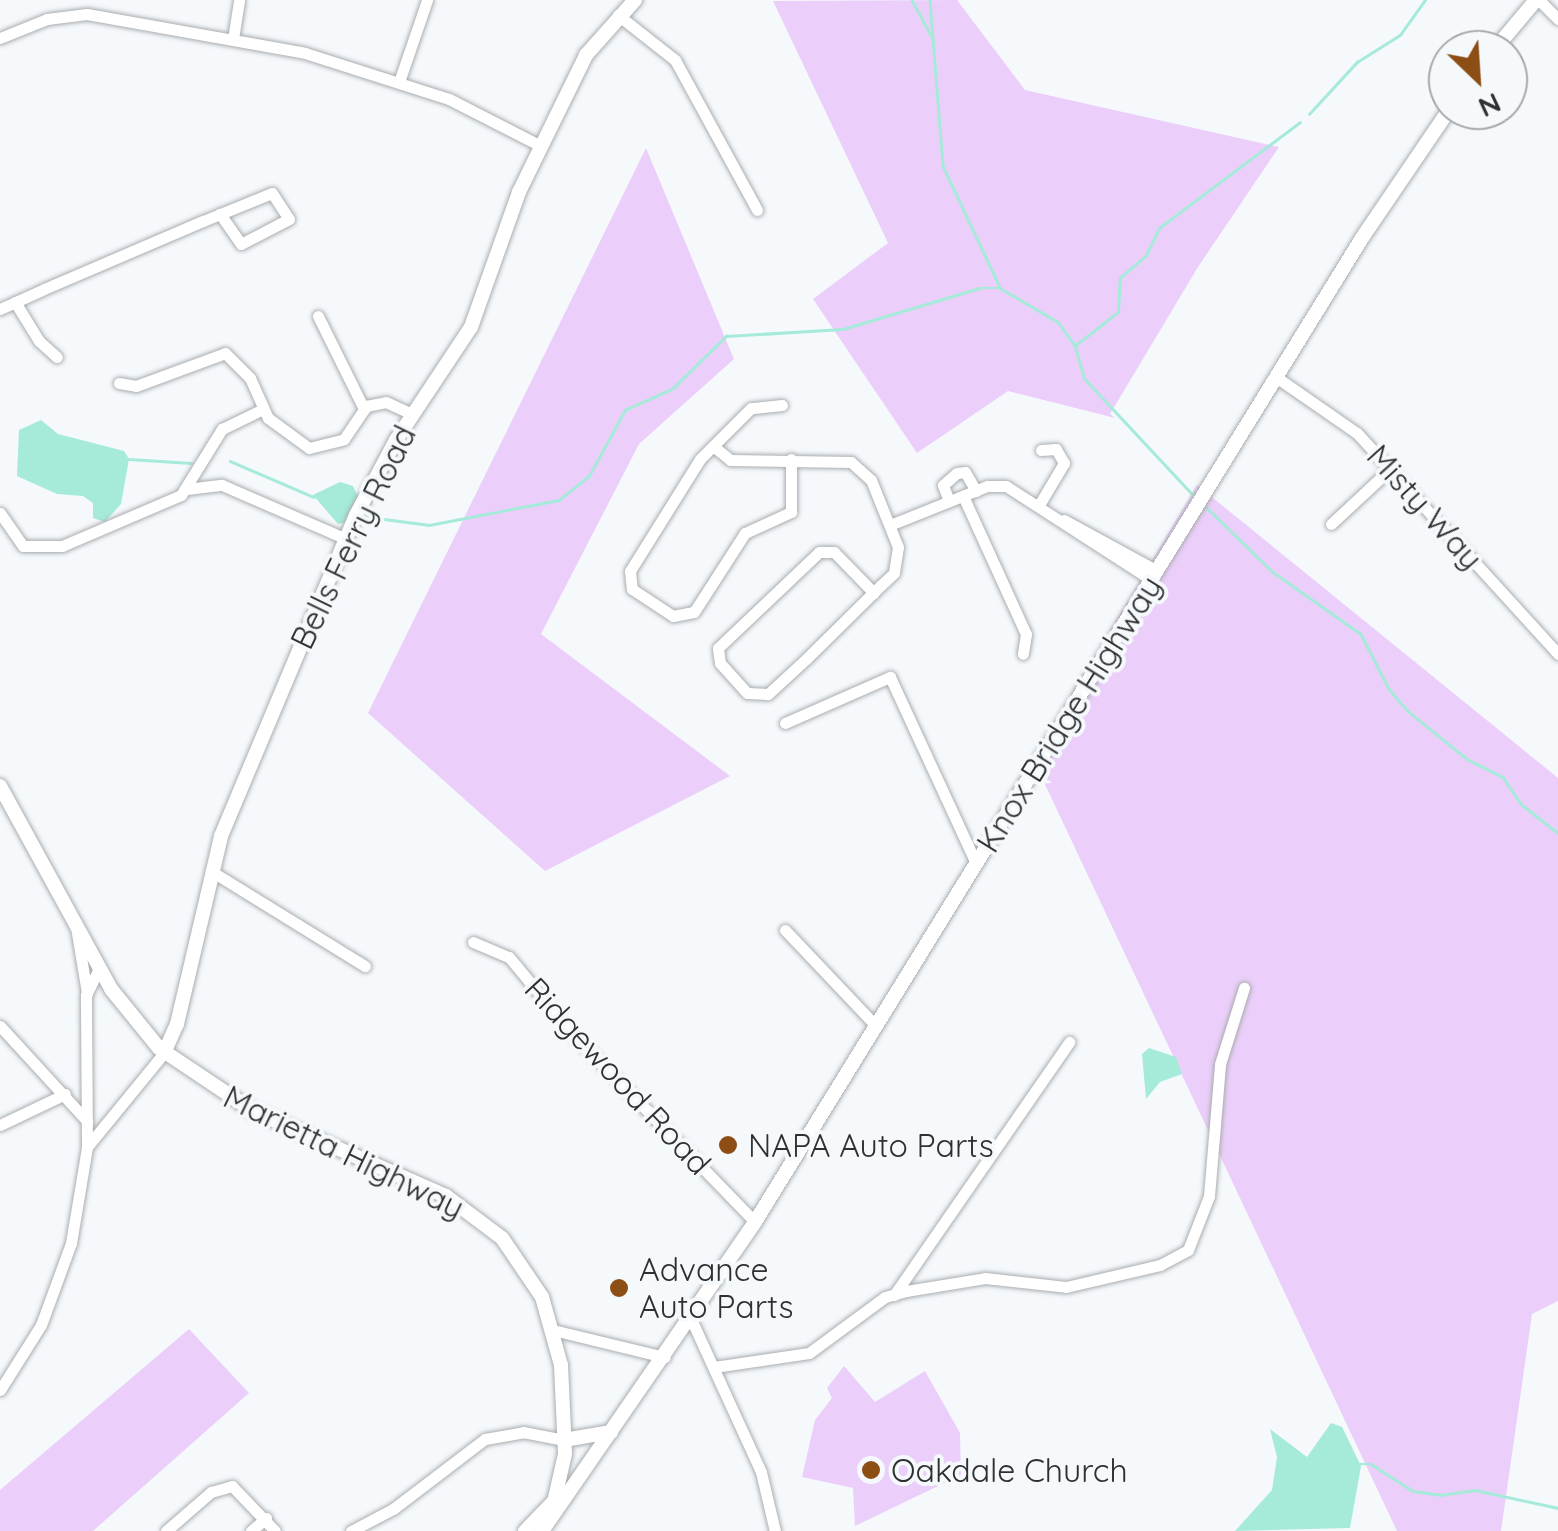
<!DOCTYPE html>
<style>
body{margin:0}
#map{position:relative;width:1558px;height:1531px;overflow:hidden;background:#f5f9fc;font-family:Quicksand,sans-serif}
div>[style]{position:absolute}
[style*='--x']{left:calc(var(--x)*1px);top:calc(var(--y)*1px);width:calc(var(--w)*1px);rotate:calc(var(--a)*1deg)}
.green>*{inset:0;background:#ebcffa}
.water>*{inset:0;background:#a6ead9}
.stream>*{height:2.5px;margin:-1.25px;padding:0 1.25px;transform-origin:1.25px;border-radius:1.25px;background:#a6ead9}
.roads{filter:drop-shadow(0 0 2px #aaadb0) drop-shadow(0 0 2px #aaadb0)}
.minor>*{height:11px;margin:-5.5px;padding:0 5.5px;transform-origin:5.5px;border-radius:5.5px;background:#fff}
.major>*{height:14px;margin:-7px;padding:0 7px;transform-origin:7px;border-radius:7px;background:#fff}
.dots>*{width:28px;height:28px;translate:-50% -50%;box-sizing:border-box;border:5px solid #f5f9fc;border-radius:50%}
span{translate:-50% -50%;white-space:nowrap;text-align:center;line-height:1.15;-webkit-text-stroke:8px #f5f9fc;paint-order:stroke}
.street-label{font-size:32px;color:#2f3032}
.poi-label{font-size:32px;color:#2f3032}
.left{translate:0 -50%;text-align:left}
.north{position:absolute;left:1428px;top:30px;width:100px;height:100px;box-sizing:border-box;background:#f5f9fc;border:2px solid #a6a9ab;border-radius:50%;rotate:155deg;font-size:28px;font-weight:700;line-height:40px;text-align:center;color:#2f3032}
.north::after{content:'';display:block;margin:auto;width:35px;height:45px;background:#8d4e16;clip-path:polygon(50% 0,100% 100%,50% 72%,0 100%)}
</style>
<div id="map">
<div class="green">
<div style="clip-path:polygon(957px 0,1025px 90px,1279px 147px,1198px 267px,1110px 414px,1115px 418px,1008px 391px,917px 453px,813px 299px,888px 243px,773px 1px)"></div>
<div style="clip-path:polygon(646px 148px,734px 359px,639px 444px,541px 634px,730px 776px,545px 871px,368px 713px)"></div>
<div style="clip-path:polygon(1197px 485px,1558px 778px,1558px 1301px,1532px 1314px,1501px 1531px,1397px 1531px,1033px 759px)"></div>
<div style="clip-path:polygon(189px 1329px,249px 1393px,93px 1531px,0 1531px,0 1490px)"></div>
<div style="clip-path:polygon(844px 1366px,875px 1402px,925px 1371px,960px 1433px,961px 1475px,855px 1526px,853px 1488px,802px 1477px,815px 1420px,832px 1398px,827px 1388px)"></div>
</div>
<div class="water">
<div style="clip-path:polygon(41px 420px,58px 434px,124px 451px,129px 459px,121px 504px,105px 522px,93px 518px,93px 503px,83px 496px,57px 494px,17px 476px,19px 430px)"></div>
<div style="clip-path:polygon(340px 482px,353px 486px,363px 507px,354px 521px,338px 524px,313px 495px)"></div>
<div style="clip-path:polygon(1149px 1048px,1176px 1057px,1182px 1074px,1160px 1082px,1146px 1099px,1142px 1054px)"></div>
<div style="clip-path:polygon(1331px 1423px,1342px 1427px,1361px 1466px,1350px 1528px,1235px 1531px,1272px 1490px,1277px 1457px,1270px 1429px,1307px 1457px)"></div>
</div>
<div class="stream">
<div style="--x:912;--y:0;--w:44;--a:61.7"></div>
<div style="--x:930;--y:0;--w:167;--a:85.5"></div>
<div style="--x:943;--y:166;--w:132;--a:64.8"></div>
<div style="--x:1309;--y:114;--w:71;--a:-47.3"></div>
<div style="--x:1357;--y:62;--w:51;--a:-32.1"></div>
<div style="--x:1400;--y:35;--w:43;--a:-54.5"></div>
<div style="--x:1077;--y:344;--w:52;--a:-38"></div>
<div style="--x:1118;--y:312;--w:34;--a:-87"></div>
<div style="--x:1120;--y:278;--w:35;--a:-41"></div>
<div style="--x:1146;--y:255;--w:30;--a:-64"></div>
<div style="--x:1159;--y:228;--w:176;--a:-36.9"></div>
<div style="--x:129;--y:459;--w:62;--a:3.7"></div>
<div style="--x:230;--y:461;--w:91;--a:23.2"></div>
<div style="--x:1206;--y:507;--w:93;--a:44.1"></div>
<div style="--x:1273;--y:572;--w:108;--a:35.2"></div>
<div style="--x:1361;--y:634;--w:62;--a:63"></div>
<div style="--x:1389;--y:689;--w:30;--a:49"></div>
<div style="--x:1409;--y:712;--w:75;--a:39"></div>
<div style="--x:1467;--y:759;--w:40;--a:26.6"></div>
<div style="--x:1503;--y:777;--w:32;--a:56"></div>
<div style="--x:1521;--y:804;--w:47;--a:38.1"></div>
<div style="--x:361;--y:516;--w:69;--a:7.5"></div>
<div style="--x:429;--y:525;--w:132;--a:-10.9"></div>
<div style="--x:559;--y:500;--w:38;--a:-39"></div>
<div style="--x:589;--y:476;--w:75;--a:-61.4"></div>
<div style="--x:625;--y:410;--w:51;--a:-24.1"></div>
<div style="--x:672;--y:389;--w:76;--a:-44.5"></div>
<div style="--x:726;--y:336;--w:117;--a:-3.4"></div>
<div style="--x:843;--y:329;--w:143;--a:-16.7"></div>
<div style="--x:980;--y:288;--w:20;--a:0"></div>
<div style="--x:1000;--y:288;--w:67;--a:30.4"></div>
<div style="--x:1058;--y:322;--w:29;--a:54"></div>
<div style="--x:1075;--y:345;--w:35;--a:74"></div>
<div style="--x:1085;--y:379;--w:163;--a:47"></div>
<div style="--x:1360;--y:1464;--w:11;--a:0"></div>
<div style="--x:1371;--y:1464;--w:50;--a:32.7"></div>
<div style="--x:1413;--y:1491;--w:27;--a:8"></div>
<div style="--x:1440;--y:1495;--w:35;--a:-8"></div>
<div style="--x:1475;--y:1490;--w:85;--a:12.2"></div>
</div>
<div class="roads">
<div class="minor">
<div style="--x:1539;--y:0;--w:27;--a:45"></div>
<div style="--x:618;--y:15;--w:73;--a:38.3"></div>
<div style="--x:675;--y:60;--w:171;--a:61.3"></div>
<div style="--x:0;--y:38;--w:51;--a:-22"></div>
<div style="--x:47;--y:19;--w:40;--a:-7.1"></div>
<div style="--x:87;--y:14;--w:221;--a:10.1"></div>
<div style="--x:305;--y:53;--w:151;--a:17.7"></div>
<div style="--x:449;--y:99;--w:103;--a:27.1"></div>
<div style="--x:233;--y:39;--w:39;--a:-81"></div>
<div style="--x:399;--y:82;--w:87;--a:-71.1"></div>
<div style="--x:15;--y:302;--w:46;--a:58.4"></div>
<div style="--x:39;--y:341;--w:24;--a:42"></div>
<div style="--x:0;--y:309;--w:48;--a:-24.4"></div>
<div style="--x:44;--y:289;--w:173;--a:-23.2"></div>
<div style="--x:203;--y:221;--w:74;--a:-22.1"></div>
<div style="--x:272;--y:193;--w:31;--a:57"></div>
<div style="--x:289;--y:219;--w:54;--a:152.5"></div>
<div style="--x:241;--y:244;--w:37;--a:-125"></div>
<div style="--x:318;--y:316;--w:104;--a:63.7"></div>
<div style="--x:1276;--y:377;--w:98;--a:34.7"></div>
<div style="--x:1357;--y:433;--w:299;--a:47.7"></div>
<div style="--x:119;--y:383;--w:17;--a:10"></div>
<div style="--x:136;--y:386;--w:95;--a:-20.3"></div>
<div style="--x:225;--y:353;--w:35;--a:45"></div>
<div style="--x:250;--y:378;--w:44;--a:65.8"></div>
<div style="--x:268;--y:418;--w:51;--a:36.2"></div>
<div style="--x:309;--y:448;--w:36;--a:-14"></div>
<div style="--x:344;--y:439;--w:40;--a:-56"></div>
<div style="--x:366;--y:406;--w:20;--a:-11"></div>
<div style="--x:386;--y:402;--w:29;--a:25"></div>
<div style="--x:782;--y:405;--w:31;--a:174"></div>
<div style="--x:751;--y:408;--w:72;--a:135"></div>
<div style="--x:700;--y:459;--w:132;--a:122"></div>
<div style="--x:630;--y:571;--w:18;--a:84"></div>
<div style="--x:632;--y:589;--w:49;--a:33.4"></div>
<div style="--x:673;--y:616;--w:21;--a:-11"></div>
<div style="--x:694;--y:612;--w:94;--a:-57.2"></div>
<div style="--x:745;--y:533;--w:51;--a:-24.5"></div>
<div style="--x:791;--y:512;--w:53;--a:-90"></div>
<div style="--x:713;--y:446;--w:22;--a:39"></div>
<div style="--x:730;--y:460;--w:121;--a:0.9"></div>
<div style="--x:851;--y:462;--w:27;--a:42"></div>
<div style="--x:871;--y:480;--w:72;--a:68.1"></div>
<div style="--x:898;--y:547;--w:26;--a:99"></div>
<div style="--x:894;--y:573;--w:18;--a:137"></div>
<div style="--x:881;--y:585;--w:105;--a:135.4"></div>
<div style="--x:806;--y:659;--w:52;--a:137.4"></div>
<div style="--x:768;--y:694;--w:21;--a:-177"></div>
<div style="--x:747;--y:693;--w:40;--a:-132"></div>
<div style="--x:720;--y:663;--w:15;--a:-98"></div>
<div style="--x:718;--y:648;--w:139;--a:-43.5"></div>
<div style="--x:819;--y:552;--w:15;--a:0"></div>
<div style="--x:834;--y:552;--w:57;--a:45.7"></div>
<div style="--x:187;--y:489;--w:35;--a:-7"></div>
<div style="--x:222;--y:485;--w:135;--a:23.5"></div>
<div style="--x:963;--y:496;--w:152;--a:65.5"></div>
<div style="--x:1026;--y:634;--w:20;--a:99"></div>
<div style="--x:949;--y:501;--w:17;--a:-111"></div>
<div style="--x:943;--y:485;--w:18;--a:-41"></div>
<div style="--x:957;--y:473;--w:8;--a:-7"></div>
<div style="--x:965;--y:472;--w:22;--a:60"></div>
<div style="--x:1039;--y:505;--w:49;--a:-59.2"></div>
<div style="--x:1064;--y:463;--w:16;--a:-120"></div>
<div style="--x:1056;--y:449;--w:15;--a:176"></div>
<div style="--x:0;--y:513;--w:40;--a:55.1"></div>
<div style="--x:23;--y:546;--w:39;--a:0"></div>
<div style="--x:62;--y:546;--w:129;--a:-23.2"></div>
<div style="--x:181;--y:495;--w:78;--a:-58.2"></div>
<div style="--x:222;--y:429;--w:46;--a:-26"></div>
<div style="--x:1064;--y:520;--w:106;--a:28.7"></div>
<div style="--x:1331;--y:524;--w:79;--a:-43"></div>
<div style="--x:890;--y:525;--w:105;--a:-21.9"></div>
<div style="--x:987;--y:486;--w:19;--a:0"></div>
<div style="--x:1006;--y:486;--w:174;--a:32.8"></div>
<div style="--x:785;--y:723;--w:115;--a:-23.7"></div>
<div style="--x:890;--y:677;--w:205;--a:65.2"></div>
<div style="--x:211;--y:871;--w:181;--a:31.7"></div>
<div style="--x:76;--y:927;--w:67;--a:80.5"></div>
<div style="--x:785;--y:930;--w:132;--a:46.5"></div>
<div style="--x:473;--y:942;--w:39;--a:23"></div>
<div style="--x:509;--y:957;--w:96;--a:50.5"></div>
<div style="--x:570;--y:1031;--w:266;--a:45.9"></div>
<div style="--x:0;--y:1026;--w:129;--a:47.5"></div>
<div style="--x:0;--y:1125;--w:72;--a:-25.5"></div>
<div style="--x:87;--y:1147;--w:122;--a:-50.7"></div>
<div style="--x:894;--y:1295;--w:308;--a:-55.3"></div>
<div style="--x:691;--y:1319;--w:168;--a:65.4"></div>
<div style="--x:761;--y:1472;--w:61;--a:76.7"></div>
<div style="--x:553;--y:1330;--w:115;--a:13.6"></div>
<div style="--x:714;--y:1367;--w:96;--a:-8.4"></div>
<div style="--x:809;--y:1353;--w:94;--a:-36.4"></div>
<div style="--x:885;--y:1297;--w:22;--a:-16"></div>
<div style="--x:906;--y:1291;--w:80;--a:-9.3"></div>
<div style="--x:985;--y:1278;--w:81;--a:6.3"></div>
<div style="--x:1066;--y:1287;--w:97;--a:-13.2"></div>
<div style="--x:1160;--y:1265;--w:32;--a:-28"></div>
<div style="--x:1188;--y:1250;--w:58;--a:-68.7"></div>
<div style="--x:1209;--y:1196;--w:132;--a:-85.2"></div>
<div style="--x:1220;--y:1064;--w:80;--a:-72.5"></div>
<div style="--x:0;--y:1390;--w:77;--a:-57.8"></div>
<div style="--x:41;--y:1325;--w:87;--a:-69.9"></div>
<div style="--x:71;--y:1243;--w:97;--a:-80.5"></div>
<div style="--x:87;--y:1147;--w:152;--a:-90.4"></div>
<div style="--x:86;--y:995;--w:30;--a:-64"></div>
<div style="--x:166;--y:1531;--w:60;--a:-40.9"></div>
<div style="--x:211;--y:1492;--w:22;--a:-16"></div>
<div style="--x:232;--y:1486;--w:62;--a:46.3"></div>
<div style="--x:251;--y:1531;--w:20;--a:-41"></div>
<div style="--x:351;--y:1531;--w:47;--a:-27.6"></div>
<div style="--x:393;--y:1509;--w:116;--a:-37.3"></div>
<div style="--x:485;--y:1439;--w:39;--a:-10"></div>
<div style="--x:523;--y:1432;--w:42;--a:11"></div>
</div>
<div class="major">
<div style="--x:1494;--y:50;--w:65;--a:-50"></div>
<div style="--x:0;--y:786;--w:231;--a:61.3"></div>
<div style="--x:111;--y:989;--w:76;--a:50.9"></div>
<div style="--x:159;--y:1048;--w:113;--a:33.8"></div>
<div style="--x:253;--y:1111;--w:211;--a:23.8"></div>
<div style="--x:446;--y:1196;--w:70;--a:36.9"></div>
<div style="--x:502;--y:1238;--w:71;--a:55.9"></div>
<div style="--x:542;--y:1297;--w:71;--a:74.4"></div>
<div style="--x:561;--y:1365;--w:89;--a:87.4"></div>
<div style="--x:565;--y:1454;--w:49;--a:102.9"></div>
<div style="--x:164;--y:1053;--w:32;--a:-66"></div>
<div style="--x:177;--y:1024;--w:193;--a:-76.8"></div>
<div style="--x:221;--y:836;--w:348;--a:-67.2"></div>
<div style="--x:356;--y:515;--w:85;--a:-61.9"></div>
<div style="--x:396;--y:440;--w:136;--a:-56.4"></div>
<div style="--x:471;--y:327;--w:143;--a:-70.4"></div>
<div style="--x:519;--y:192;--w:153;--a:-63.9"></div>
<div style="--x:586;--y:55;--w:74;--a:-48.3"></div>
<div style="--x:564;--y:1440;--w:48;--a:-9.7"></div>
<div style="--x:525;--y:1531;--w:43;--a:-45.9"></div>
<div style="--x:542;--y:1531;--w:375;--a:-55.4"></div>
<div style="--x:755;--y:1222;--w:1156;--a:-58.33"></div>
<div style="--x:1362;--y:238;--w:155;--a:-55.8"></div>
</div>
</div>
<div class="dots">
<div style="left:728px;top:1145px;background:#8d4e16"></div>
<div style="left:619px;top:1288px;background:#8d4e16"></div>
<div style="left:871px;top:1470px;background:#8d4e16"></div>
</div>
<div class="street-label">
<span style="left:1425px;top:507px;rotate:48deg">Misty Way</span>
<span style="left:353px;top:537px;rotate:-64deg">Bells Ferry Road</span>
<span style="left:1069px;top:714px;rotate:-58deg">Knox Bridge Highway</span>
<span style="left:618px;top:1076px;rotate:47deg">Ridgewood Road</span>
<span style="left:344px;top:1152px;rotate:26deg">Marietta Highway</span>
</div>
<div class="poi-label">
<span class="left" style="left:748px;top:1145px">NAPA Auto Parts</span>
<span class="left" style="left:639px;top:1288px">Advance<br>Auto Parts</span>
<span class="left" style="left:891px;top:1470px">Oakdale Church</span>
</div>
<div class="north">N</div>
</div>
